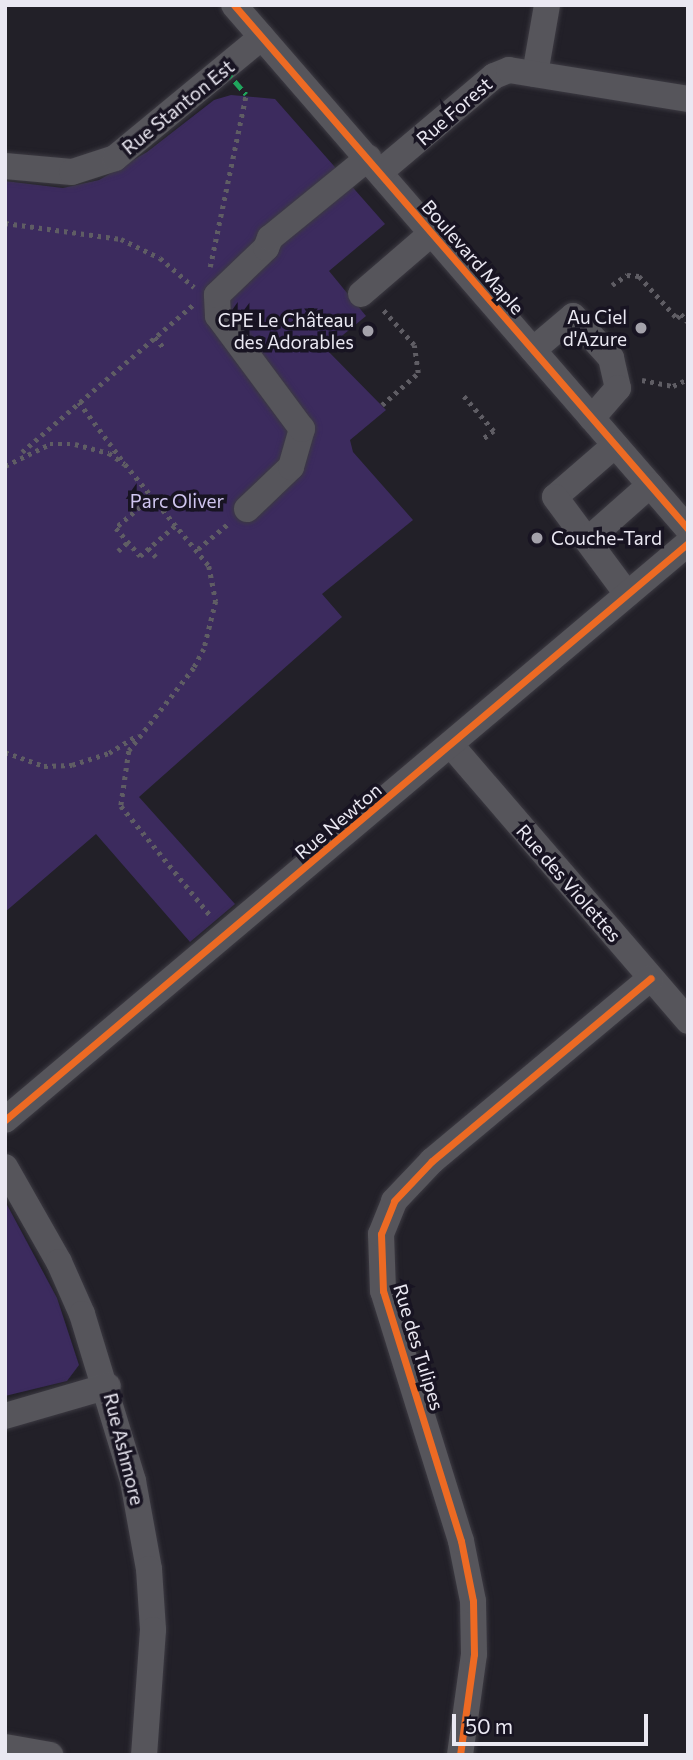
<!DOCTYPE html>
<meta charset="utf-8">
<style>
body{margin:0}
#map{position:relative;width:693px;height:1760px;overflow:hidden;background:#222028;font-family:Commissioner,sans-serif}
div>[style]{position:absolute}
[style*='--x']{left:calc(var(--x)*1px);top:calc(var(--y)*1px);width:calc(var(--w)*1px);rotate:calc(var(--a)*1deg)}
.green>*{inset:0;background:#3c2b5e}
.path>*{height:4.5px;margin-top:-2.25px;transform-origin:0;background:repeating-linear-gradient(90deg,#5f5d64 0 3.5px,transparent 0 8.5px)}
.roads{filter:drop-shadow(0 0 2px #3c3a42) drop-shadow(0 0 2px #3c3a42)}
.minor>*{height:26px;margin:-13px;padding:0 13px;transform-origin:13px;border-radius:13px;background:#56555b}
.quiet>*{height:5px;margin-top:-2.5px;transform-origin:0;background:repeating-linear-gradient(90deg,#20a55d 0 10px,transparent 0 15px)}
.cycleway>*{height:7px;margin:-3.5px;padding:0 3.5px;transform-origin:3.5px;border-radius:3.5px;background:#ed6a23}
.dots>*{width:19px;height:19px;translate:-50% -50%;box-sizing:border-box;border:4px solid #181422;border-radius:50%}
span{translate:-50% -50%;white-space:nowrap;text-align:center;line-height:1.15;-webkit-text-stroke:7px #181422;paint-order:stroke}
.street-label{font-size:19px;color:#eae8f2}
.poi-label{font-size:19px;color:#eae8f2}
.right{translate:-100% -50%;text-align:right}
.left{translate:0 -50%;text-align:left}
.park-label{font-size:19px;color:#d0c6f0}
.frame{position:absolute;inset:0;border:7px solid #eae8f2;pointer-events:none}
.scale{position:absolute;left:452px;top:1714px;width:196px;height:32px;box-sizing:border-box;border:4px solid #eae8f2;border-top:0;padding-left:9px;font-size:21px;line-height:24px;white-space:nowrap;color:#eae8f2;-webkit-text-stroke:5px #181422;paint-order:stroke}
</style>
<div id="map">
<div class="green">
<div style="clip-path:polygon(231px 95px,275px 99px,385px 224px,329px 271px,366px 316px,326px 349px,386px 410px,350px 440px,353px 452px,413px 520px,322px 594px,342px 617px,139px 797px,235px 904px,190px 942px,96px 834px,5px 912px,5px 181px,63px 188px,99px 180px,147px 152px,214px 100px)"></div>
<div style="clip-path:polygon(5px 1201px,57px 1298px,79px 1365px,67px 1381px,5px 1396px)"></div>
</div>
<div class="path">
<div style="--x:5;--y:223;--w:117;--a:7.9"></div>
<div style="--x:121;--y:239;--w:43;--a:26"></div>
<div style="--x:160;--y:258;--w:45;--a:40.5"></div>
<div style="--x:210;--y:267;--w:177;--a:-78.2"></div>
<div style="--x:612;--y:285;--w:18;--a:-34"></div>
<div style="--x:627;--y:275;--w:12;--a:5"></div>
<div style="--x:639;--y:276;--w:57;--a:47.9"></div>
<div style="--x:677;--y:318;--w:6;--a:-45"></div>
<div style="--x:681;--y:314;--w:11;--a:49"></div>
<div style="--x:155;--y:337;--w:13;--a:51"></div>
<div style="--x:642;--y:380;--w:32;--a:11"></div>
<div style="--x:673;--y:386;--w:17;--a:-25"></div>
<div style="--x:464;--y:396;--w:46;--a:49.4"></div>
<div style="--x:494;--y:431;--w:15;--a:143"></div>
<div style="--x:79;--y:402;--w:72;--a:53.4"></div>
<div style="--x:382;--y:405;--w:48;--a:-41.6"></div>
<div style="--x:418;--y:373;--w:28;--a:-98"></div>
<div style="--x:414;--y:345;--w:48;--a:-131.6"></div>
<div style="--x:22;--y:452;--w:225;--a:-40.7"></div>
<div style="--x:5;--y:466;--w:50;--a:-26.1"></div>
<div style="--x:50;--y:444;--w:25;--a:0"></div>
<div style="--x:75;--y:444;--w:35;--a:15"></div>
<div style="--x:109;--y:453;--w:19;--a:35"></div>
<div style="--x:125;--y:464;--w:132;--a:50.5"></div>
<div style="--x:209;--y:566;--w:36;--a:79"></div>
<div style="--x:216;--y:601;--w:49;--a:104"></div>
<div style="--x:204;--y:649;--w:21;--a:118"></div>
<div style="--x:194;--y:668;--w:105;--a:128.1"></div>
<div style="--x:129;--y:751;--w:56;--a:98.3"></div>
<div style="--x:121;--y:806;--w:141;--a:50.8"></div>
<div style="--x:153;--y:496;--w:49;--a:139.1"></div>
<div style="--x:116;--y:528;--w:37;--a:49"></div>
<div style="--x:140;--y:556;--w:49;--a:-40.9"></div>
<div style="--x:148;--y:548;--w:12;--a:48"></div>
<div style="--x:198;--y:549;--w:38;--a:-40"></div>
<div style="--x:118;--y:551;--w:13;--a:-42"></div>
<div style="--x:5;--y:752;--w:41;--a:19.7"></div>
<div style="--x:44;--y:766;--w:28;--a:-2"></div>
<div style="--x:72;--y:765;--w:39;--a:-18"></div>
<div style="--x:109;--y:753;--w:34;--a:-32"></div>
</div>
<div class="roads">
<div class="minor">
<div style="--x:234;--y:5;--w:693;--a:49.09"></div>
<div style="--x:535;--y:74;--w:70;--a:-80.1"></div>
<div style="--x:5;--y:166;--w:67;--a:5.1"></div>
<div style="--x:72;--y:172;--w:45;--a:-18"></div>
<div style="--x:115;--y:158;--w:190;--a:-39.5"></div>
<div style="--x:380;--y:172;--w:149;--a:-40.1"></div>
<div style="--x:494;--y:76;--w:16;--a:-22"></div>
<div style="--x:509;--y:70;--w:181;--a:9.2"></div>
<div style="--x:361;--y:294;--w:94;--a:-40.7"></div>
<div style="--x:533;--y:350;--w:52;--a:-40.4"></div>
<div style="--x:573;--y:316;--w:57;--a:47.9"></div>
<div style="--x:611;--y:358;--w:31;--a:77"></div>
<div style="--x:618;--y:388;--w:40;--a:131"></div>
<div style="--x:615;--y:445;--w:79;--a:139.1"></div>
<div style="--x:555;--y:497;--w:121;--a:53.4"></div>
<div style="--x:247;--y:509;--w:61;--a:-43.7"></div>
<div style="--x:291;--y:467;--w:40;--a:-74"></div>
<div style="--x:302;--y:429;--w:141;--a:-126.6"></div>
<div style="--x:218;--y:316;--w:21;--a:-93"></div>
<div style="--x:217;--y:295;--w:68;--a:-43.8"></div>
<div style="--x:266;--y:248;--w:11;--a:-68"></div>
<div style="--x:270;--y:238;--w:127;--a:-39.2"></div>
<div style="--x:590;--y:538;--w:80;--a:-41.5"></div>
<div style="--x:451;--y:745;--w:364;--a:49.3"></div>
<div style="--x:5;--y:1120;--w:894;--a:-40.19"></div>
<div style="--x:5;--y:1167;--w:109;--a:60.4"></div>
<div style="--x:59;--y:1262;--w:57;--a:66.1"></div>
<div style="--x:82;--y:1314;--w:175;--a:73"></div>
<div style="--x:133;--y:1481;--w:89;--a:79.7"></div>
<div style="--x:149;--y:1569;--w:61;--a:86.2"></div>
<div style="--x:153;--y:1630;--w:125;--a:94.1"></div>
<div style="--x:5;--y:1416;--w:107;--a:-16.2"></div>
<div style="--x:5;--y:1747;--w:46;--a:10.1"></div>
<div style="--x:460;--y:1755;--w:102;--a:-82.1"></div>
<div style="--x:474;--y:1654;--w:53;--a:-91.1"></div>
<div style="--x:473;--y:1601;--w:61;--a:-101.3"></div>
<div style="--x:461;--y:1541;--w:262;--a:-107.3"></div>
<div style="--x:383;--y:1291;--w:57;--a:-92"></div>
<div style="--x:381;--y:1234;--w:35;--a:-68"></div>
<div style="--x:394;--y:1201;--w:55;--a:-46.5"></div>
<div style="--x:432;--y:1161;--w:285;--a:-39.9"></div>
</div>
</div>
<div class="quiet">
<div style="--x:225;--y:70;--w:32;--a:49"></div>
</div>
<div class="cycleway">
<div style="--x:234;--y:5;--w:693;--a:49.09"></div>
<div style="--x:5;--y:1120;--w:894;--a:-40.19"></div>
<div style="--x:460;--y:1755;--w:102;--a:-82.1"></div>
<div style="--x:474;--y:1654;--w:53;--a:-91.1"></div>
<div style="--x:473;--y:1601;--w:61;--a:-101.3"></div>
<div style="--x:461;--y:1541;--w:262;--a:-107.3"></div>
<div style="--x:383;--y:1291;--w:57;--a:-92"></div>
<div style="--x:381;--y:1234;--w:35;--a:-68"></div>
<div style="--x:394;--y:1201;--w:55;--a:-46.5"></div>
<div style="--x:432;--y:1161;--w:285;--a:-39.9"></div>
</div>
<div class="dots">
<div style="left:641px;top:328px;background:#a4a2ab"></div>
<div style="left:368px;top:331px;background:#a4a2ab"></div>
<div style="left:537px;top:538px;background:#a4a2ab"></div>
</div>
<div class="street-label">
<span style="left:178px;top:107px;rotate:-39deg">Rue Stanton Est</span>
<span style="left:454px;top:111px;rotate:-41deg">Rue Forest</span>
<span style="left:473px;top:257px;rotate:49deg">Boulevard Maple</span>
<span style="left:338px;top:821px;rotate:-40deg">Rue Newton</span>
<span style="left:569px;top:883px;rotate:49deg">Rue des Violettes</span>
<span style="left:419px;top:1347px;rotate:73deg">Rue des Tulipes</span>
<span style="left:124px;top:1449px;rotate:76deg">Rue Ashmore</span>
</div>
<div class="poi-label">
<span class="right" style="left:627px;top:328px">Au Ciel<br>d'Azure</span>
<span class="right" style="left:354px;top:331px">CPE Le Château<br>des Adorables</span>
<span class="left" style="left:551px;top:538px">Couche-Tard</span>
</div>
<div class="park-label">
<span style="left:177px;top:501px">Parc Oliver</span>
</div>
<div class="frame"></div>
<div class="scale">50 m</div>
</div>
